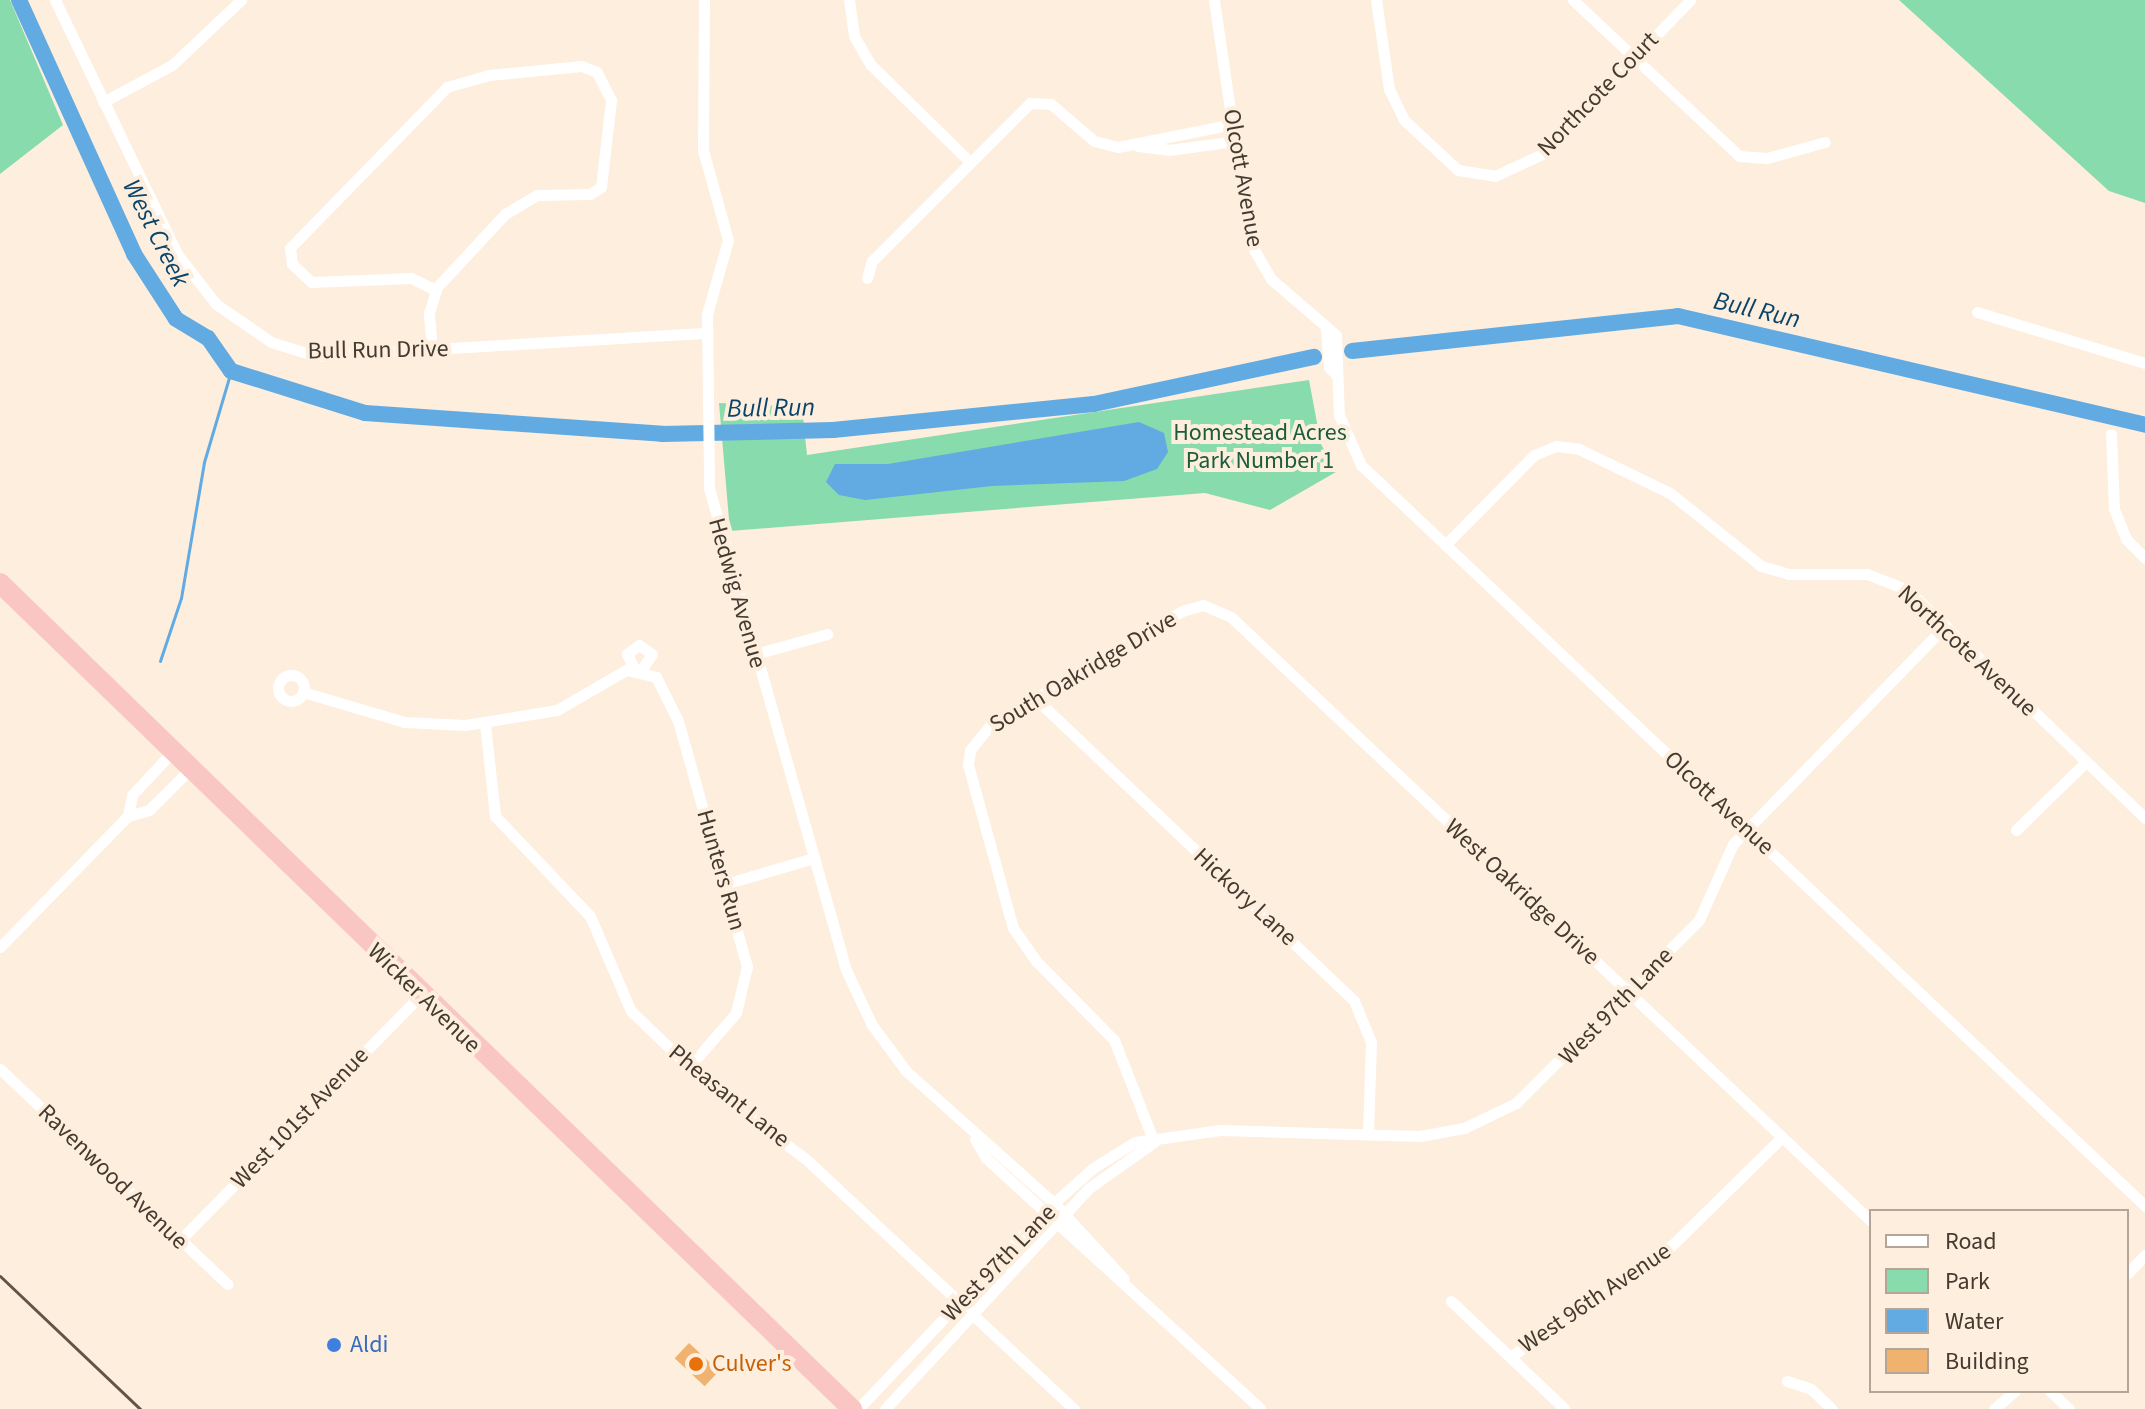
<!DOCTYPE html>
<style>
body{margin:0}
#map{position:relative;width:2145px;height:1409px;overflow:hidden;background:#fdeede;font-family:"Source Sans 3",sans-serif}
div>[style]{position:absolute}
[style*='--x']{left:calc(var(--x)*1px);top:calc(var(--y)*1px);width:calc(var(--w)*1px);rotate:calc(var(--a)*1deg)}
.green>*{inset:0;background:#88dbad}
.water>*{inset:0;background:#61aae2}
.stream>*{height:3px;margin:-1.5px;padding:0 1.5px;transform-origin:1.5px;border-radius:1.5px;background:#61aae2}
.river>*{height:16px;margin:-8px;padding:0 8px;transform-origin:8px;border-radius:8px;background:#61aae2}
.building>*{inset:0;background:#efb36f;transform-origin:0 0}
.street>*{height:11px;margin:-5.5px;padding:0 5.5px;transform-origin:5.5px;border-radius:5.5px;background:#fff}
.street>.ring{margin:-5.5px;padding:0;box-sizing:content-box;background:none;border:11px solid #fff;border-radius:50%}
.highway>*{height:20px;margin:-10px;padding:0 10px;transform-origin:10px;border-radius:10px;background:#f9c6c4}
.rail>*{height:3px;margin:-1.5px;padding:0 1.5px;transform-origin:1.5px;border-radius:1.5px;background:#60554a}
.dots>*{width:22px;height:22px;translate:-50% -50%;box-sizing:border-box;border:4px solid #fdeede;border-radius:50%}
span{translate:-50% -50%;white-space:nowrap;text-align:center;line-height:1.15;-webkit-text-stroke:8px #fdeede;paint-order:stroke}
.street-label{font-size:24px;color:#443a2f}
.park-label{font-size:24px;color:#1a5c3c}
.shop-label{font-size:24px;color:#366cbe}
.left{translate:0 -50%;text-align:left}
.food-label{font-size:24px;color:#c56008}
.water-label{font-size:26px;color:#0a4469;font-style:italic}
.legend{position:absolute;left:1869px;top:1209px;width:260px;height:184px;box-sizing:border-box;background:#fdeede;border:2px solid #b3a698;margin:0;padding:10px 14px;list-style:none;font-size:24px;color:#443a2f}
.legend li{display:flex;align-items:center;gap:16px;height:40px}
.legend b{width:40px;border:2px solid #b3a698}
</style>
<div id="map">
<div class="green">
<div style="clip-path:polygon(0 0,10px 0,63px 125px,0 174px)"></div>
<div style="clip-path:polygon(1899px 0,2145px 0,2145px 203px,2109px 191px)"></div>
<div style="clip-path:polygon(1309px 380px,1321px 444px,1336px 472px,1270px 510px,1205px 493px,730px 531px,719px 403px,802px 407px,807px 455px)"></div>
</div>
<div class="water">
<div style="clip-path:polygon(1139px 422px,1164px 433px,1168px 452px,1157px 469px,1124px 481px,992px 486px,865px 500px,839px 495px,826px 482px,835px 464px,888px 464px)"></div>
</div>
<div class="stream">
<div style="--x:160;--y:661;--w:66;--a:-71.6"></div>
<div style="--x:181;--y:598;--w:138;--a:-80.4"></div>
<div style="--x:204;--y:462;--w:95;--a:-73.5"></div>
</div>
<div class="river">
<div style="--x:19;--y:0;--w:279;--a:65.6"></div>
<div style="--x:134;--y:254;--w:77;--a:57.1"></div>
<div style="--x:176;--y:319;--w:37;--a:31"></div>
<div style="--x:208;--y:338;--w:40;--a:55.1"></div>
<div style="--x:231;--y:371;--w:140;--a:17.4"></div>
<div style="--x:365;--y:413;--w:298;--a:4"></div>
<div style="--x:662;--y:434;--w:171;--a:-1.3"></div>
<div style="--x:833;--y:430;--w:262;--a:-5.7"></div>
<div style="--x:1094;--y:404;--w:225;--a:-12.1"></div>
<div style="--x:1352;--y:351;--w:328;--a:-6.1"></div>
<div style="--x:1678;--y:316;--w:480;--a:13.1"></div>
</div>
<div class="building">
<div style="left:689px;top:1343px;width:41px;height:21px;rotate:43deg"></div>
</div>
<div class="street">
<div style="--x:55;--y:0;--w:282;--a:64.3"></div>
<div style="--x:177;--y:254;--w:63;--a:52"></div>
<div style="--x:216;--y:304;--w:67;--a:34.6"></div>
<div style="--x:271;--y:342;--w:47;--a:17.3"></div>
<div style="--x:316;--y:356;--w:392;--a:-3.4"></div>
<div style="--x:704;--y:0;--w:150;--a:90.4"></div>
<div style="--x:703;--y:150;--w:93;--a:74.5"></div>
<div style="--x:728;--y:240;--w:77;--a:105.8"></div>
<div style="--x:707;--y:314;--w:174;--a:89.3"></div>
<div style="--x:709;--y:488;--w:501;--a:74.13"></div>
<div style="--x:846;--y:970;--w:61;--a:64.7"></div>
<div style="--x:872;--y:1025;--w:57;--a:53.5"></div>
<div style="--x:906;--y:1071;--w:201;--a:41.8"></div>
<div style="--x:1056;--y:1205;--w:100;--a:47.4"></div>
<div style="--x:849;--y:0;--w:36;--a:82"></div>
<div style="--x:854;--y:36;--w:34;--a:60"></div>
<div style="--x:871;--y:65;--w:137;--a:44.4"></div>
<div style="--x:1214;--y:0;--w:244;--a:81.7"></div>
<div style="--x:1249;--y:241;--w:44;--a:59.9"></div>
<div style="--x:1271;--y:279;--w:86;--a:40.7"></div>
<div style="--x:1336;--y:335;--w:80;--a:87.9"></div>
<div style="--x:1339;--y:415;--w:55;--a:66.3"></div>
<div style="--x:1361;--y:465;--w:1079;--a:43.38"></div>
<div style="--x:1376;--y:0;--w:90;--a:81.7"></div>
<div style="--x:1389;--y:89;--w:34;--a:64"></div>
<div style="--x:1404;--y:120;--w:74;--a:42.8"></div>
<div style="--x:1458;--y:170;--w:37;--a:9"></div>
<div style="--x:1495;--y:176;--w:52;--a:-25.1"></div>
<div style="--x:1542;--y:154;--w:214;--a:-46.1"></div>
<div style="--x:1573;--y:0;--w:228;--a:43.2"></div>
<div style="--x:1739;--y:156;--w:28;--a:4"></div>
<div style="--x:1767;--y:158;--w:60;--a:-15.4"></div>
<div style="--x:103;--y:102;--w:78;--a:-28.2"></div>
<div style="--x:172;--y:65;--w:95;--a:-43.3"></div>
<div style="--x:1138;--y:146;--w:31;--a:7"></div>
<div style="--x:1169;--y:150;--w:68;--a:-7.7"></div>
<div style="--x:867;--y:278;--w:18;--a:-74"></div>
<div style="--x:872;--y:261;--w:223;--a:-45"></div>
<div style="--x:1030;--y:103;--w:21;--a:3"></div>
<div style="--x:1051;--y:104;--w:57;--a:40.7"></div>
<div style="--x:1094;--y:141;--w:25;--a:14"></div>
<div style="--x:1118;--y:147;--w:117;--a:-11.3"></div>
<div style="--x:1977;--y:312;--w:176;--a:16.9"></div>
<div style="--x:1326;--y:328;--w:39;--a:86"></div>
<div style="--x:1329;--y:367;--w:12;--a:48"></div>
<div style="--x:432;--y:350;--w:37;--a:-95"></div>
<div style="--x:429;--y:313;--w:27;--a:-73"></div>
<div style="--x:437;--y:287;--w:100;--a:-47"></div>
<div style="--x:505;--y:214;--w:37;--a:-31"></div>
<div style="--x:537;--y:195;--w:53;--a:-1.1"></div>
<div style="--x:590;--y:194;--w:13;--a:-32"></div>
<div style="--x:601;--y:187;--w:88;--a:-83.4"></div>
<div style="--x:611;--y:100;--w:31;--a:-117"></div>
<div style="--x:597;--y:72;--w:17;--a:-159"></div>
<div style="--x:581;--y:66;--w:92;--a:174.4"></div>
<div style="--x:489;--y:75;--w:44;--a:164.1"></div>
<div style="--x:447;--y:87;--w:225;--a:134.3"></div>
<div style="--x:290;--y:248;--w:16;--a:83"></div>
<div style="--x:292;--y:264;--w:26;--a:43"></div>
<div style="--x:311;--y:282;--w:100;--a:-2.3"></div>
<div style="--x:411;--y:278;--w:28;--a:26"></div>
<div style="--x:2111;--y:434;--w:75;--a:87.7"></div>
<div style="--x:2114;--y:509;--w:32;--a:68"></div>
<div style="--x:2126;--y:539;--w:27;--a:45"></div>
<div style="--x:1445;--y:545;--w:127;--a:-45.3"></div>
<div style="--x:1534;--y:455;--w:24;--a:-22"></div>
<div style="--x:1556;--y:446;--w:23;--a:7"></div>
<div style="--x:1579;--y:449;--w:101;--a:25.8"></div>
<div style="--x:1670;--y:493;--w:117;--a:38.7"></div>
<div style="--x:1761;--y:566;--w:29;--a:16"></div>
<div style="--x:1789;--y:574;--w:78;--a:0"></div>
<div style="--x:1867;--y:574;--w:44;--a:21.3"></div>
<div style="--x:1908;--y:590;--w:329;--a:43.9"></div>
<div style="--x:755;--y:654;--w:75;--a:-15.5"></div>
<div style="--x:634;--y:668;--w:16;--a:-117"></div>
<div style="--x:627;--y:654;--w:15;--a:-37"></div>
<div style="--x:639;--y:645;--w:16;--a:35"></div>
<div style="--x:652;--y:654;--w:18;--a:124"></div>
<div class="ring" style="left:278px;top:675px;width:15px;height:15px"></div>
<div style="--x:303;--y:692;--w:105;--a:16.5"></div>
<div style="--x:404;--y:722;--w:61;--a:2.8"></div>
<div style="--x:465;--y:725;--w:93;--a:-9.3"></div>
<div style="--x:557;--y:710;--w:80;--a:-30.1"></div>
<div style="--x:626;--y:670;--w:31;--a:13"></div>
<div style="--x:656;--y:677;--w:49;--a:63.4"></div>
<div style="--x:678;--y:721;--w:255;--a:74.3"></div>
<div style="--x:747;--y:966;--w:48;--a:103.2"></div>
<div style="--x:736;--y:1013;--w:72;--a:131"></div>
<div style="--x:1035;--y:698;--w:440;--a:43.5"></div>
<div style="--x:1354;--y:1001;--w:44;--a:67.5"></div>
<div style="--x:1371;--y:1042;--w:92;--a:91.9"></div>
<div style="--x:485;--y:724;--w:93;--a:83.8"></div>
<div style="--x:495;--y:816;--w:138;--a:46.5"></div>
<div style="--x:590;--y:916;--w:103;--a:66.7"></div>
<div style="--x:631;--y:1011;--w:107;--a:43.9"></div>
<div style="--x:708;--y:1085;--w:126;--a:37.2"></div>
<div style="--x:808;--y:1161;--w:364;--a:43"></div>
<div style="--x:128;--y:816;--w:21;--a:-79"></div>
<div style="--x:132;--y:795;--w:60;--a:-47"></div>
<div style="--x:2016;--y:830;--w:98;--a:-44.2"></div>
<div style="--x:725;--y:884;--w:93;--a:-16.3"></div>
<div style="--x:0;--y:947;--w:183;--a:-45.7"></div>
<div style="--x:128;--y:816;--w:22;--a:-16"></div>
<div style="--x:149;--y:810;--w:59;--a:-45"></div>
<div style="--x:0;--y:1069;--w:313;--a:43.4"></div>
<div style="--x:975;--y:1139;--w:22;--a:60"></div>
<div style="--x:986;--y:1158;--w:372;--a:42.4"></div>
<div style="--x:1154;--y:1142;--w:110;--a:-111.4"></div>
<div style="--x:1114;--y:1040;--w:111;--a:-134.6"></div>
<div style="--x:1036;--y:961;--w:40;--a:-124.9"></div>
<div style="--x:1013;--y:928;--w:169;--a:-105.4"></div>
<div style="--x:968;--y:765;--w:15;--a:-82"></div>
<div style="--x:970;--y:750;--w:33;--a:-51"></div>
<div style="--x:991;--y:724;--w:222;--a:-30.6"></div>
<div style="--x:1182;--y:611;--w:22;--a:-16"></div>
<div style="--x:1203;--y:605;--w:30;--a:23"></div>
<div style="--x:1231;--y:617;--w:880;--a:43.34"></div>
<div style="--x:180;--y:1240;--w:344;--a:-45.5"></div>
<div style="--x:2127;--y:1274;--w:26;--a:-47"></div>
<div style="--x:1451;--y:1301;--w:157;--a:43.5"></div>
<div style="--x:1510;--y:1357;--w:182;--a:-33.8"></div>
<div style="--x:1661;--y:1256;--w:170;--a:-44.5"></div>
<div style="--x:1787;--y:1381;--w:25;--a:18"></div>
<div style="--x:1811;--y:1389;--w:29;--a:44"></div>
<div style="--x:2050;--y:1391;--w:26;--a:43"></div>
<div style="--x:858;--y:1409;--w:271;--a:-46.6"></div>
<div style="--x:1044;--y:1212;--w:66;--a:-41.9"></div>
<div style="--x:1093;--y:1168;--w:49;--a:-31.8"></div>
<div style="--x:1135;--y:1142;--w:86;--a:-8"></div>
<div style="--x:1220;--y:1130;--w:200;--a:1.7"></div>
<div style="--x:1420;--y:1136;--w:45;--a:-10.3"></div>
<div style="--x:1464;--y:1128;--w:58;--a:-25.7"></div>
<div style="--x:1516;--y:1103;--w:259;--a:-45"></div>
<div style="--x:1699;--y:920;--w:83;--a:-65.9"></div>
<div style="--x:1733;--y:844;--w:305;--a:-45.8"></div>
<div style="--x:885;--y:1409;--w:301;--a:-47.3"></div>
<div style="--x:1089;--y:1188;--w:80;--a:-35.3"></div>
<div style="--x:1994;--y:1409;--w:28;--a:-41"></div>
</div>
<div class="highway">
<div style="--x:0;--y:583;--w:1187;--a:44.11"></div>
</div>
<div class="rail">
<div style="--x:0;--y:1276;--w:193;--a:43.5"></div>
</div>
<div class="dots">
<div style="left:334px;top:1345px;background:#3f7fe0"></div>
<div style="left:696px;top:1364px;background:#e8710a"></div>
</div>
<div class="street-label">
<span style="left:1598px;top:94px;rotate:-46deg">Northcote Court</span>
<span style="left:1243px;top:178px;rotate:80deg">Olcott Avenue</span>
<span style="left:378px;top:350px;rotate:-1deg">Bull Run Drive</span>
<span style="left:737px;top:593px;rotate:74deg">Hedwig Avenue</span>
<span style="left:1967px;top:651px;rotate:43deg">Northcote Avenue</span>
<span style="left:1083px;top:672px;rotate:-31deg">South Oakridge Drive</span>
<span style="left:1719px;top:803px;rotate:43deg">Olcott Avenue</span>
<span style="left:721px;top:870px;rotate:74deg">Hunters Run</span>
<span style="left:1522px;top:892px;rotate:43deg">West Oakridge Drive</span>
<span style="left:1245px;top:897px;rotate:43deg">Hickory Lane</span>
<span style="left:424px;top:998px;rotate:44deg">Wicker Avenue</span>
<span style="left:1616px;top:1006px;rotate:-46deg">West 97th Lane</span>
<span style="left:729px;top:1096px;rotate:39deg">Pheasant Lane</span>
<span style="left:300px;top:1118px;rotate:-46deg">West 101st Avenue</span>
<span style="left:113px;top:1177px;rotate:44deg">Ravenwood Avenue</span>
<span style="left:999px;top:1263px;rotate:-46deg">West 97th Lane</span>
<span style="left:1595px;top:1298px;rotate:-34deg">West 96th Avenue</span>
</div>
<div class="park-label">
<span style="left:1260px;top:447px">Homestead Acres<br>Park Number 1</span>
</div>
<div class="shop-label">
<span class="left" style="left:350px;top:1345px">Aldi</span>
</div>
<div class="food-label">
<span class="left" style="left:712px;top:1364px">Culver's</span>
</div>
<div class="water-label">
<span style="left:156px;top:233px;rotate:63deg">West Creek</span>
<span style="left:1757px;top:310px;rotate:13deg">Bull Run</span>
<span style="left:771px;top:408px;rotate:-1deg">Bull Run</span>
</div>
<ul class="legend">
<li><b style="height:10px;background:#fff"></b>Road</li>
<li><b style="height:22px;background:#88dbad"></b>Park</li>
<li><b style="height:22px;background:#61aae2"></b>Water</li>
<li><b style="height:22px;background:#efb36f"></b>Building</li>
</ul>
</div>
